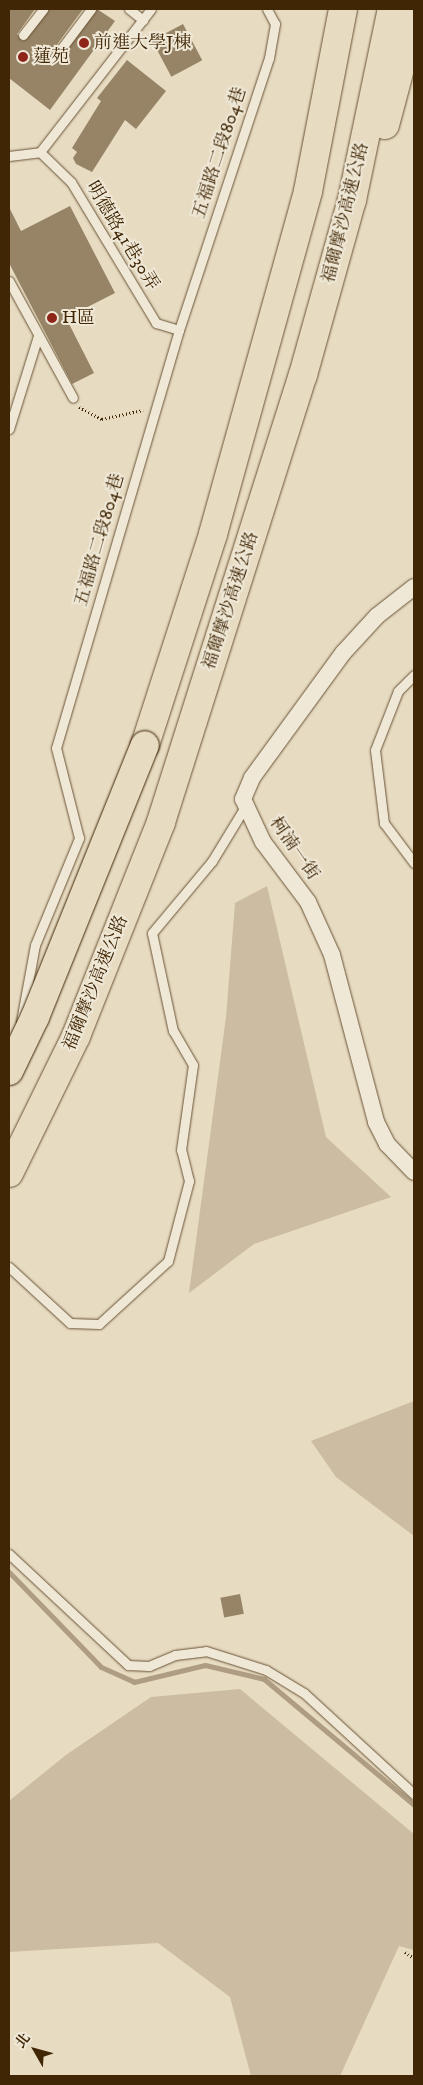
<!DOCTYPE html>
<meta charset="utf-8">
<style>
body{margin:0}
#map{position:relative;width:423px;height:2085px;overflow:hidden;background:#e7dbc2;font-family:"IM FELL DW Pica","Noto Serif TC",serif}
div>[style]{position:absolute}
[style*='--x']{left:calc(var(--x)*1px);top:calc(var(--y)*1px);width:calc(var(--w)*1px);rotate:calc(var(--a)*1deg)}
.green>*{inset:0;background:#cbbca2}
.stream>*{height:5px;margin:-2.5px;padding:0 2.5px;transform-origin:2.5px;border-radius:2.5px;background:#ae9d82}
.building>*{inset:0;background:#978467;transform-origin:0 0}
.path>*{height:3px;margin-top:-1.5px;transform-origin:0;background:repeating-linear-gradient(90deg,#402605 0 1px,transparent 0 3.5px)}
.roads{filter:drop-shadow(0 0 1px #6a5334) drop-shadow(0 0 1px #6a5334)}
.lane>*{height:9px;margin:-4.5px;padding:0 4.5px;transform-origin:4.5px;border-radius:4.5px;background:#efe8d7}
.street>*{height:16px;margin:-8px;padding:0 8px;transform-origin:8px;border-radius:8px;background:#efe8d7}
.highway>*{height:28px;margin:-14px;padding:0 14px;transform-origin:14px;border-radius:14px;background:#e7dbc2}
.bridges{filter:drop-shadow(0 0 1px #402605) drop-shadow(0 0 1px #402605)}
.highway-bridge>*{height:28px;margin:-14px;padding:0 14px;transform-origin:14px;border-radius:14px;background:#e7dbc2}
.dots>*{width:14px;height:14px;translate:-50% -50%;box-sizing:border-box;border:2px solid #efe8d7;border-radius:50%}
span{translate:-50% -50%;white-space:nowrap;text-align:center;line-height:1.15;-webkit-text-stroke:4px #efe8d7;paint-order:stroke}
.poi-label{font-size:18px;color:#402605}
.left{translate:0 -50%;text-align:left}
.street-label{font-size:18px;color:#402605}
.frame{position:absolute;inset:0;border:10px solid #402605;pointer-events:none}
.north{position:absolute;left:10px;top:2025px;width:50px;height:50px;-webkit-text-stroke:4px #efe8d7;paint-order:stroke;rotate:308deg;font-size:14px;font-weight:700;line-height:20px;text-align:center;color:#402605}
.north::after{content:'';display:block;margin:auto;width:18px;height:22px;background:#402605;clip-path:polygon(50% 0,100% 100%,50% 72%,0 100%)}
</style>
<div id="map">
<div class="green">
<div style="clip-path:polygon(267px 886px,326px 1137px,391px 1197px,254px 1244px,189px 1293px,226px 1017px,235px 903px)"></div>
<div style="clip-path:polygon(414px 1401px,414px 1536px,336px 1477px,311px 1441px)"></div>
<div style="clip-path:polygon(240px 1689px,414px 1834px,414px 1950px,399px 1946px,340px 2076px,251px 2076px,230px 1997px,158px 1943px,9px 1952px,9px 1801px,66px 1755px,151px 1697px)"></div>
</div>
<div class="stream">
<div style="--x:9;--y:1572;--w:132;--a:45.9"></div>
<div style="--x:101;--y:1667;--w:36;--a:24"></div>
<div style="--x:134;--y:1682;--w:73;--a:-13.5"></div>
<div style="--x:205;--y:1665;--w:61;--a:13.3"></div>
<div style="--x:264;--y:1679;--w:196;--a:40"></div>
</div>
<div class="building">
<div style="clip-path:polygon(9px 9px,35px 9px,17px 34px,23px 41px,49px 9px,83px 9px,50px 54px,55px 63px,97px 9px,115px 21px,50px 110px,9px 78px)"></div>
<div style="left:183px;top:24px;width:41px;height:35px;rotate:62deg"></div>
<div style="clip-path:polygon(127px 60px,166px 91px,136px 129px,125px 120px,92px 172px,76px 164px,73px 158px,77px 152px,72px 148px,101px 101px,97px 98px)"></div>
<div style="clip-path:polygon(70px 206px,115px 293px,66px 318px,94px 373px,72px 384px,9px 263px,9px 207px,21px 231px)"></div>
<div style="left:240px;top:1594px;width:20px;height:20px;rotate:79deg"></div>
</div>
<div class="path">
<div style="--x:79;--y:407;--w:26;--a:28"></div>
<div style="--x:102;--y:419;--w:42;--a:-12.4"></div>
<div style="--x:405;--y:1952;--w:11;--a:34"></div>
</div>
<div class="roads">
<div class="lane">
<div style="--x:129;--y:9;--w:18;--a:38"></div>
<div style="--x:23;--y:35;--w:33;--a:-52"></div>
<div style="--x:55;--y:57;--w:60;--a:-53.1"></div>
<div style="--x:40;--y:152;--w:43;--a:44.1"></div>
<div style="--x:71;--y:182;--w:165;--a:58.9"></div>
<div style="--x:156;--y:323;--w:24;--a:17"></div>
<div style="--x:9;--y:156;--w:31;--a:-7"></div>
<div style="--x:40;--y:152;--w:181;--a:-52.2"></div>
<div style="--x:9;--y:281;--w:133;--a:61.3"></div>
<div style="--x:9;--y:429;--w:97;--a:-72.7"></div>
<div style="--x:414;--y:675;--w:23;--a:135"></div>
<div style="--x:398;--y:691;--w:63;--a:111.3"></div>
<div style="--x:375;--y:750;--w:74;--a:83"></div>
<div style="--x:384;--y:823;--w:50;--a:53.1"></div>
<div style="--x:21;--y:1021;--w:77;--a:-79.6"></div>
<div style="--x:35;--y:945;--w:116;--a:-67.6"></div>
<div style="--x:79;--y:838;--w:93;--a:-104.3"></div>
<div style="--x:56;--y:748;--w:436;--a:-73.6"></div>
<div style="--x:179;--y:330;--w:287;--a:-71.7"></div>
<div style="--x:269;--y:58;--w:35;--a:-80"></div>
<div style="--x:275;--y:24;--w:17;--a:-118"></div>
<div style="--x:9;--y:1267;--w:83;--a:42.6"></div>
<div style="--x:70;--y:1323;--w:29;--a:2"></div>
<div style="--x:99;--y:1324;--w:93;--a:-42.4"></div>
<div style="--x:168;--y:1261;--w:83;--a:-75.3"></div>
<div style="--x:189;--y:1181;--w:32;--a:-104"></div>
<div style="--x:181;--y:1150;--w:86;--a:-82"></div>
<div style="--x:193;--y:1065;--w:39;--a:-120"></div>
<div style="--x:173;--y:1031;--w:100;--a:-102.1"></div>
<div style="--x:152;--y:933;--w:94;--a:-50.2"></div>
<div style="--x:212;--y:861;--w:63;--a:-58.6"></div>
<div style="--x:9;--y:1554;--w:163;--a:43"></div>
<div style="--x:128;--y:1665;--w:21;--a:3"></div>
<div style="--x:149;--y:1666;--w:28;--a:-23"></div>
<div style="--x:175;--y:1655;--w:31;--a:-7"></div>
<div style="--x:206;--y:1651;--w:63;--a:17.6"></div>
<div style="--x:266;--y:1670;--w:44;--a:31.2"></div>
<div style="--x:304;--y:1693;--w:149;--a:42.6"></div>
</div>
<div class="street">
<div style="--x:414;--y:587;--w:47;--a:141.9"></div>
<div style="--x:377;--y:616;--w:50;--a:132.6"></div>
<div style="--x:343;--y:653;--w:155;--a:126.1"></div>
<div style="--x:252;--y:778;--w:23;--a:113"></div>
<div style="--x:243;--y:799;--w:47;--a:65.1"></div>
<div style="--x:263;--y:842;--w:75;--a:53.1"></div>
<div style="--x:308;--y:902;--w:58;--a:65.6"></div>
<div style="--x:332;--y:955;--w:173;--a:75.2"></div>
<div style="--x:376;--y:1122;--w:25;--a:63"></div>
<div style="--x:387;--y:1144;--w:39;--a:46"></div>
</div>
<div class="highway">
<div style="--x:385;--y:125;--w:113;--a:-75.1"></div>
<div style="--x:145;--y:745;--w:222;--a:-72.1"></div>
<div style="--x:213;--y:534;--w:356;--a:-74.5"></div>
<div style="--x:308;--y:191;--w:185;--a:-79.1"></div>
<div style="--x:9;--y:1173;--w:153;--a:-63.9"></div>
<div style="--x:76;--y:1036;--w:230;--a:-68.3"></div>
<div style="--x:161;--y:822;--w:469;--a:-72.4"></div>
<div style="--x:303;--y:375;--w:182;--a:-74.4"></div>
<div style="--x:352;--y:200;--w:195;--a:-78.2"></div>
</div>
</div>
<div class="bridges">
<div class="highway-bridge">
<div style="--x:9;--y:1071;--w:60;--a:-64.3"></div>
<div style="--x:35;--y:1017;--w:293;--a:-68"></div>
</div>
</div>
<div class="dots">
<div style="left:84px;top:43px;background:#8f2418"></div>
<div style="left:23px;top:57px;background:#8f2418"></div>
<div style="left:52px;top:318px;background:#8f2418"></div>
</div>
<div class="poi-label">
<span class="left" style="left:94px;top:43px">前進大學J棟</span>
<span class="left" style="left:33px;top:57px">蓮苑</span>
<span class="left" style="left:62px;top:318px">H區</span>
</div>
<div class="street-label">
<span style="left:220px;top:153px;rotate:-72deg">五福路二段804巷</span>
<span style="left:346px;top:213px;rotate:-76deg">福爾摩沙高速公路</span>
<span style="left:122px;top:236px;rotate:59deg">明德路41巷30弄</span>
<span style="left:100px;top:540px;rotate:-74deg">五福路二段804巷</span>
<span style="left:231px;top:601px;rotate:-72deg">福爾摩沙高速公路</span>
<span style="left:294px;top:849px;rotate:55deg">柯湳一街</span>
<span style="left:96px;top:983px;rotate:-68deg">福爾摩沙高速公路</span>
</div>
<div class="frame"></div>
<div class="north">北</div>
</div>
